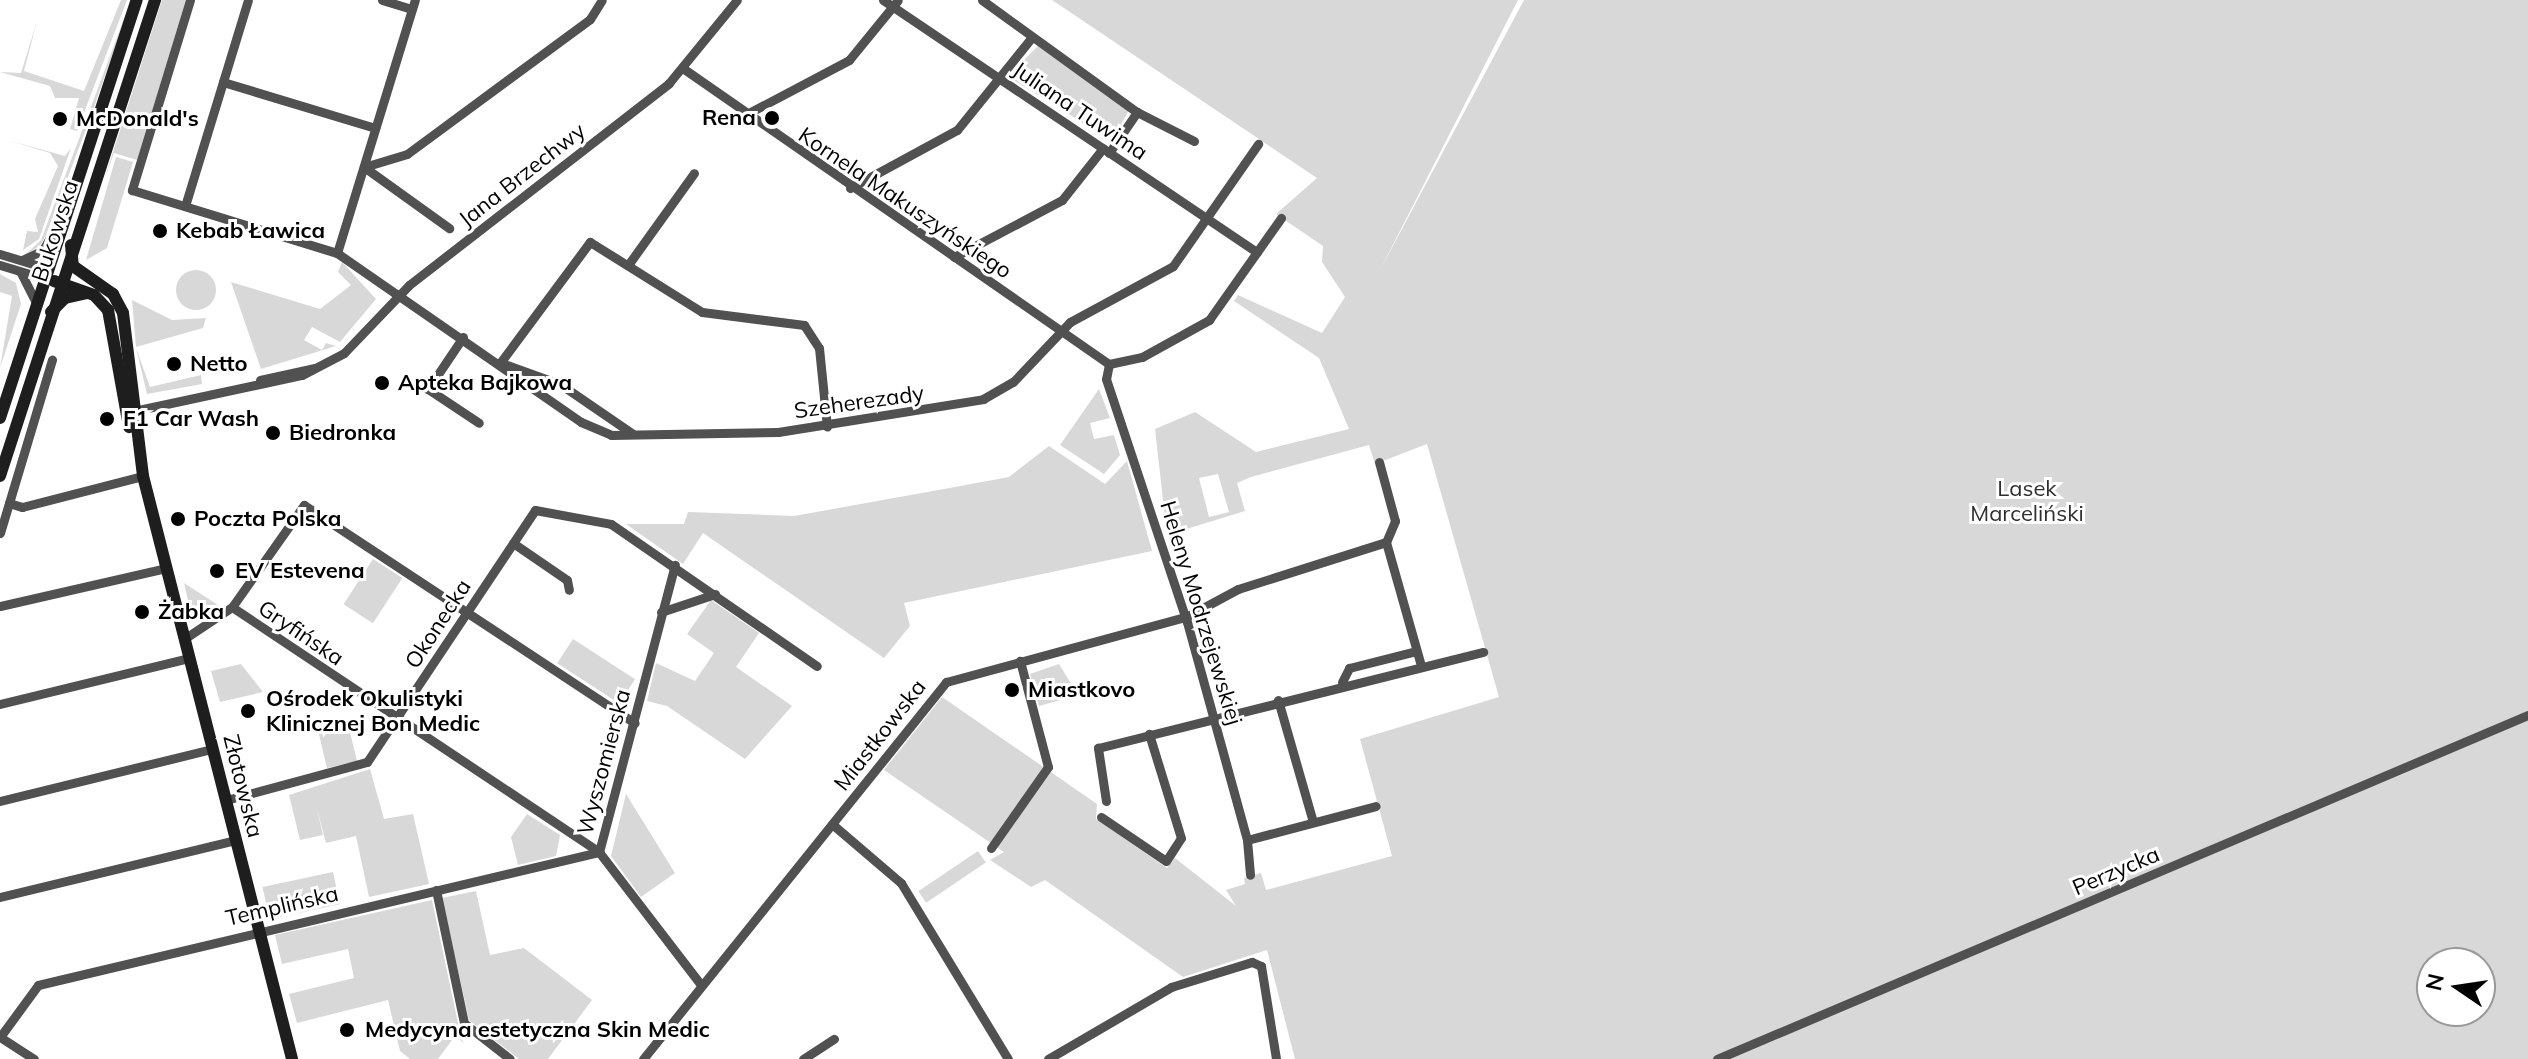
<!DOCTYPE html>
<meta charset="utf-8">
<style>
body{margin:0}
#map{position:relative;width:2528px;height:1059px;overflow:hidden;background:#fff;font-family:Mulish,sans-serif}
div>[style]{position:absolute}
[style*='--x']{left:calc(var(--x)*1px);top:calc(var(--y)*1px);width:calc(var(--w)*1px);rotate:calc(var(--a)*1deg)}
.green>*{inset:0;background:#d8d8d8;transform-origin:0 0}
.round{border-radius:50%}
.street>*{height:9px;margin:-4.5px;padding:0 4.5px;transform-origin:4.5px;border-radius:4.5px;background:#515151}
.secondary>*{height:12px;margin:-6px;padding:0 6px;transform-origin:6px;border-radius:6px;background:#1e1e1e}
.dots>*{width:22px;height:22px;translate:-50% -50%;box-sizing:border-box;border:4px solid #fff;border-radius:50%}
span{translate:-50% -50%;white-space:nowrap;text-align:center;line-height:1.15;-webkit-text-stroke:6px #fff;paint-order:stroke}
.street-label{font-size:22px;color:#000}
.poi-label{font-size:22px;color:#000;font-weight:700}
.right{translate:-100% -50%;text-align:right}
.left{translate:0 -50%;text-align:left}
.park-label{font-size:22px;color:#2f2f2f}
.north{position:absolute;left:2416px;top:947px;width:80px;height:80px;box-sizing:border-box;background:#fff;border:2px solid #999;border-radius:50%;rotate:283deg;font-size:22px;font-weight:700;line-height:32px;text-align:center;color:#000}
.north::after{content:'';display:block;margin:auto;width:28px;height:36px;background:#000;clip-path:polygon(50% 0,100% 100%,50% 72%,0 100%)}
</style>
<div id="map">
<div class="green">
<div style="clip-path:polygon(121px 0,127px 0,77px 131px,70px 129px,79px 98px,55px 98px,50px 86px,0 72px,21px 73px,37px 21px,24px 71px,84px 91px)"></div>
<div style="clip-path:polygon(131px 0,91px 116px,46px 235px,40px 246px,26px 254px,41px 240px)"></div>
<div style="clip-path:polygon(162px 0,186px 0,137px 160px,114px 153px,103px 183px)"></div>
<div style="clip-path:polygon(evenodd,1052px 0,1518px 0,1379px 272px,1524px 0,2528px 0,2528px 1059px,1295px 1059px,1267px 950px,1183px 977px,1045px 880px,1031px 887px,990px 860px,1004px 852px,884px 770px,942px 697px,1097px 804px,1096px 819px,1167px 868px,1175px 858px,1236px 906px,1226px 890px,1245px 884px,1244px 878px,1261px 873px,1266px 890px,1392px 856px,1360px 739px,1499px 697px,1427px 444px,1375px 464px,1369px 445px,1251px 477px,1237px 483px,1245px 511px,1167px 535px,1155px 429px,1195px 412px,1256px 452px,1349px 429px,1319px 358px,1234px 301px,1238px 295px,1322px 333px,1345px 297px,1322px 262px,1323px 246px,1276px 214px,1317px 178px,1052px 0,1218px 474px,1229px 512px,1209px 517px,1199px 478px,1218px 474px,1052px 0,2432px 963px,2480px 963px,2480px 1011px,2432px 1011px,2432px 963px)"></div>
<div style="clip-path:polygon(1038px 46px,1129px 110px,1112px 141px,1015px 81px,1013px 71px)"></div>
<div style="clip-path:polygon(7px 140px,65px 156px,71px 148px,39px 239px,23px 250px,27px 231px,38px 232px,35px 219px,58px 166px,50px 153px)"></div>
<div style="clip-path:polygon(116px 157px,133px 162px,107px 248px,86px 260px)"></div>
<div style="clip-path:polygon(342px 262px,376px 299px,340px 342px,312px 327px,304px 340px,322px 350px,326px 343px,336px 346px,261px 369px,231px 282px,320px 309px,351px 285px,338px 272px)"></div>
<div class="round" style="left:176px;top:270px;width:40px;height:40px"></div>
<div style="clip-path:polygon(0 274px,16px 283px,21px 304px,0 368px,12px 296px,0 292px)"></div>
<div style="clip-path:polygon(132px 300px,172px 320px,206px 318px,203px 328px,136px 347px)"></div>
<div style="clip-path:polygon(136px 348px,150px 387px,201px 375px,202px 384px,147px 394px)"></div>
<div style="clip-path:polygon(1099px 389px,1110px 418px,1090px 423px,1094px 439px,1114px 435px,1120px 455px,1104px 474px,1060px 445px)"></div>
<div style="clip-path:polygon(1049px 446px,1105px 484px,1127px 461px,1152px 551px,904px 603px,910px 626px,884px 658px,703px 533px,683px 564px,626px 524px,684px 524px,688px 512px,794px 516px,955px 487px,1009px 477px)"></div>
<div style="left:373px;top:559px;width:35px;height:54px;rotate:33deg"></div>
<div style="clip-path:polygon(184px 583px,221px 607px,220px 609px,193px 622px)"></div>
<div style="clip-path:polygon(711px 600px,759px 633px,736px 667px,792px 706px,745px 759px,667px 706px,647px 701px,656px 663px,695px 681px,714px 653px,687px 634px)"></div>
<div style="left:573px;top:639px;width:74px;height:29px;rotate:33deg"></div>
<div style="clip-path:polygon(241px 664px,263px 692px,220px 702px,211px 671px)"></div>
<div style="clip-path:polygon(1059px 664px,1078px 695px,1039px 706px,1030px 674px)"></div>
<div style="clip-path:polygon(316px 722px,349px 728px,357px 761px,327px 768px)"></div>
<div style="clip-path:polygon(370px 769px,384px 819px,413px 814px,429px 884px,369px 897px,356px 836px,326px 843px,316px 805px,323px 835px,300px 840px,289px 795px)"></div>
<div style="clip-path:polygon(626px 794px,675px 873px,641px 897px,611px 856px)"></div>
<div style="clip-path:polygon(527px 814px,560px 835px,556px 856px,518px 865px,511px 837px)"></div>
<div style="left:978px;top:851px;width:14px;height:72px;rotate:56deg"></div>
<div style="left:333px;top:872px;width:33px;height:72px;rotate:78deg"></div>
<div style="clip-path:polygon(476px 891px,490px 955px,524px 948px,592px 1000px,548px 1059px,519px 1059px,469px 1020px,442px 898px)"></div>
<div style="clip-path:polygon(432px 900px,459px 1028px,469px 1035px,458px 1033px,464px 1043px,455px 1036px,438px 1059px,410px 1059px,400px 1051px,388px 1000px,297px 1023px,289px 994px,354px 978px,348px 949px,282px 964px,275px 935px)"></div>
</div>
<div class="street">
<div style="--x:190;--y:0;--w:199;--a:107"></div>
<div style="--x:132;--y:190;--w:214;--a:17.1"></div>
<div style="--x:337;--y:253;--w:297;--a:34.7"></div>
<div style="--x:581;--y:422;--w:33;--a:23"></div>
<div style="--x:611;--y:435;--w:167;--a:-1"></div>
<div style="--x:778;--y:432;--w:208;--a:-9.1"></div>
<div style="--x:983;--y:399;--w:34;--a:-30"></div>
<div style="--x:1013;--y:382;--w:83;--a:-46.5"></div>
<div style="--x:1070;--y:322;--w:117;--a:-28.5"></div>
<div style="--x:1173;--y:266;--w:149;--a:-55.1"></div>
<div style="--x:382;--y:0;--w:31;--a:17"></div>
<div style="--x:883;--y:0;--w:451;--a:34"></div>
<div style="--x:982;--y:0;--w:191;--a:35.9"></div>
<div style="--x:1137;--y:112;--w:64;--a:27"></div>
<div style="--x:684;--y:69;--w:517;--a:34.77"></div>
<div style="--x:223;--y:82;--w:159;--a:16.8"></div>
<div style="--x:743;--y:116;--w:120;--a:-27.8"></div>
<div style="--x:849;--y:60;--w:77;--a:-50.8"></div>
<div style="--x:1109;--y:153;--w:50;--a:-55.7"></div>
<div style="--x:364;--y:167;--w:45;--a:-16.8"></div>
<div style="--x:407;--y:154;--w:227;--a:-36.4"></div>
<div style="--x:590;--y:19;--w:22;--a:-58"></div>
<div style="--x:364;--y:167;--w:105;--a:35.7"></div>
<div style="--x:850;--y:188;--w:122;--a:-28.5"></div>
<div style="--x:957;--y:130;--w:119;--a:-51.1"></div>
<div style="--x:185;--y:206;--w:215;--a:-73"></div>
<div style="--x:337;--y:253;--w:265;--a:-72.9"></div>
<div style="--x:0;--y:254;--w:48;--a:16.9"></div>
<div style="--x:954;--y:257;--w:122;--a:-27.8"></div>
<div style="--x:1062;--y:200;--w:66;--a:-51.7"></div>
<div style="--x:22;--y:260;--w:23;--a:-25"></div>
<div style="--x:43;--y:250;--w:43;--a:-61.1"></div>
<div style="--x:0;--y:265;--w:45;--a:16.8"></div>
<div style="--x:628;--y:265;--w:113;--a:-54.3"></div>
<div style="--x:21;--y:273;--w:31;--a:63"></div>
<div style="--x:463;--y:337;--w:63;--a:123.9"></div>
<div style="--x:428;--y:389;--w:61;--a:33.7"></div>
<div style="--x:500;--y:363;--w:151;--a:-53.4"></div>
<div style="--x:590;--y:242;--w:132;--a:32"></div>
<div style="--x:702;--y:312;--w:103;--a:7.3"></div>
<div style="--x:804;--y:325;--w:27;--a:57"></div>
<div style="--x:819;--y:348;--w:79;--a:84.2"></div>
<div style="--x:1109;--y:364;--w:15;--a:101"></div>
<div style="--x:1106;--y:379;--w:256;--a:71.6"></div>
<div style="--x:1187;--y:622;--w:226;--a:74.6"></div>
<div style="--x:1247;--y:840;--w:35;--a:85"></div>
<div style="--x:1109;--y:364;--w:34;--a:-12"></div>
<div style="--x:1142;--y:357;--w:77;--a:-28.9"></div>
<div style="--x:1209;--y:320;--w:125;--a:-54.8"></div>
<div style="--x:507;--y:365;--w:56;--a:19.7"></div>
<div style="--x:560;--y:384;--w:88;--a:34.4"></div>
<div style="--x:260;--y:380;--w:55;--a:-12.5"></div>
<div style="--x:129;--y:412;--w:177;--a:-12.1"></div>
<div style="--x:302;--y:375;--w:47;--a:-27.6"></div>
<div style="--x:344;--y:353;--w:94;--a:-46.3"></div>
<div style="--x:409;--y:285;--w:329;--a:-37.8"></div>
<div style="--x:669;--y:83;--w:107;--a:-50.7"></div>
<div style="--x:1379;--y:462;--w:61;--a:74.8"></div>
<div style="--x:1395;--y:521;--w:23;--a:113"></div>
<div style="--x:1386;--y:542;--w:125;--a:74.2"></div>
<div style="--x:9;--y:503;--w:14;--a:17"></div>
<div style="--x:22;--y:507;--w:125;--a:-14.4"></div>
<div style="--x:0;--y:533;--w:181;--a:-73.3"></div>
<div style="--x:513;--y:543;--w:65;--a:34.4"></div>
<div style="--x:567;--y:580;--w:10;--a:79"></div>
<div style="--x:0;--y:606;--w:170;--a:-12.9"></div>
<div style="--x:232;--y:607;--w:441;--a:33.7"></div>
<div style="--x:599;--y:852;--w:168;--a:52.5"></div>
<div style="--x:661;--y:612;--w:57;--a:-18.4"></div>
<div style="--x:184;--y:639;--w:58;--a:-33.7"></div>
<div style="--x:232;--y:607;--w:125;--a:-54.8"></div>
<div style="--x:304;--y:505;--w:396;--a:33.4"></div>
<div style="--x:1342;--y:682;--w:16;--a:-63"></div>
<div style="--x:1349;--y:668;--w:69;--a:-14.2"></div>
<div style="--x:1278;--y:700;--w:127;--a:74"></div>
<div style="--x:0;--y:704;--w:195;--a:-13.7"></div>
<div style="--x:226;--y:800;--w:146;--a:-15.1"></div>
<div style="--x:367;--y:762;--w:303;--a:-56.3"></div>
<div style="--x:535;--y:510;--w:77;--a:10.4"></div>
<div style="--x:611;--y:524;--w:250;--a:34.6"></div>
<div style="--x:0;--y:801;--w:218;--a:-13.8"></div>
<div style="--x:1106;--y:801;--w:54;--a:-98.6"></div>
<div style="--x:1098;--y:748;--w:397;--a:-14"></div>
<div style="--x:1101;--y:817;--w:78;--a:34.1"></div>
<div style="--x:1166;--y:861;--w:27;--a:-57"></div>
<div style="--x:1181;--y:838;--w:109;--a:-107.1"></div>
<div style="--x:832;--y:824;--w:91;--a:40.5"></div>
<div style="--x:901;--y:883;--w:206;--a:58.7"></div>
<div style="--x:1247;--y:840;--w:133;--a:-14.8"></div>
<div style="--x:991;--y:848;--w:99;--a:-54.9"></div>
<div style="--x:1048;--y:767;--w:110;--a:-104.8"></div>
<div style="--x:599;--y:852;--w:297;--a:-75.2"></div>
<div style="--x:436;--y:890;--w:136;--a:78.1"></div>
<div style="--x:464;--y:1023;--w:58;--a:38"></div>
<div style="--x:0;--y:897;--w:243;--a:-13.6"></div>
<div style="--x:34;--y:1059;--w:40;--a:-147.1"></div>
<div style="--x:0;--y:1037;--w:64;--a:-53.8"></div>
<div style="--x:38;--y:985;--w:577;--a:-13.34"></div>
<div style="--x:643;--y:1059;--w:484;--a:-51.2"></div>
<div style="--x:946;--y:682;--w:249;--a:-15.2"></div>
<div style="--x:1186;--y:617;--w:59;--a:-28.3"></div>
<div style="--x:1238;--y:589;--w:155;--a:-17.6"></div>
<div style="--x:803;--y:1059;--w:37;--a:-33"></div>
<div style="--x:1048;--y:1059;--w:143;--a:-30.3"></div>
<div style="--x:1171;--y:987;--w:85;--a:-17.2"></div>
<div style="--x:1252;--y:962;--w:10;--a:24"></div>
<div style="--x:1261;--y:966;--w:94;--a:80.8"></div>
<div style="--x:1717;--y:1059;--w:881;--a:-22.99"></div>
</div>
<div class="secondary">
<div style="--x:71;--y:245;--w:21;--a:85"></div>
<div style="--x:73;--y:266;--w:49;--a:35"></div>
<div style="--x:113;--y:294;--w:21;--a:62"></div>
<div style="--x:123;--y:313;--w:164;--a:83"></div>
<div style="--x:143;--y:476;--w:602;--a:75.66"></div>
<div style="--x:54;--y:281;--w:42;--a:19.3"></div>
<div style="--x:94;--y:295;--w:21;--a:47"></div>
<div style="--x:108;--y:310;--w:119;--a:79.8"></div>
<div style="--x:51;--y:312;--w:20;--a:-45"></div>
<div style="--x:65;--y:298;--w:22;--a:-13"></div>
<div style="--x:0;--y:418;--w:440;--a:-71.9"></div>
<div style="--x:0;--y:476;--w:501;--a:-71.96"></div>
</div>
<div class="dots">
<div style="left:772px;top:118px;background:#000"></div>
<div style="left:60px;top:119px;background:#000"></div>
<div style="left:160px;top:231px;background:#000"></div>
<div style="left:174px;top:364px;background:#000"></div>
<div style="left:382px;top:383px;background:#000"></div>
<div style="left:107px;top:419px;background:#000"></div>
<div style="left:273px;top:433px;background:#000"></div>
<div style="left:178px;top:519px;background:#000"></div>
<div style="left:217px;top:571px;background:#000"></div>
<div style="left:142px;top:612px;background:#000"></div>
<div style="left:1012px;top:690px;background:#000"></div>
<div style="left:248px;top:711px;background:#000"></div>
<div style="left:347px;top:1030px;background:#000"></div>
</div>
<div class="street-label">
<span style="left:1080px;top:111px;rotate:34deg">Juliana Tuwima</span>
<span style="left:522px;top:175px;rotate:-38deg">Jana Brzechwy</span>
<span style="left:905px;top:203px;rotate:34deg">Kornela Makuszyńskiego</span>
<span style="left:55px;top:231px;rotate:-72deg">Bukowska</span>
<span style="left:859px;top:402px;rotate:-8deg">Szeherezady</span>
<span style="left:1201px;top:613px;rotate:73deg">Heleny Modrzejewskiej</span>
<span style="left:438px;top:624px;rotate:-57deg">Okonecka</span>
<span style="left:301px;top:633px;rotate:34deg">Gryfińska</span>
<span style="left:880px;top:735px;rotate:-52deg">Miastkowska</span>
<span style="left:604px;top:762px;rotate:-75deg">Wyszomierska</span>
<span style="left:243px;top:786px;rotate:76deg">Złotowska</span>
<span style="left:2116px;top:871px;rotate:-23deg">Perzycka</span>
<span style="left:282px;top:906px;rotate:-13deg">Templińska</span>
</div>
<div class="poi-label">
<span class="right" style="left:756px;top:118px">Rena</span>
<span class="left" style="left:76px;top:119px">McDonald's</span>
<span class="left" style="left:176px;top:231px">Kebab Ławica</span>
<span class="left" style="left:190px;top:364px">Netto</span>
<span class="left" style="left:398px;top:383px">Apteka Bajkowa</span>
<span class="left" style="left:123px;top:419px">F1 Car Wash</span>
<span class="left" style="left:289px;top:433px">Biedronka</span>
<span class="left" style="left:194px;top:519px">Poczta Polska</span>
<span class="left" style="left:235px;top:571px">EV Estevena</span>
<span class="left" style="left:158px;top:612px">Żabka</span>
<span class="left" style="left:1028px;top:690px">Miastkovo</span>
<span class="left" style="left:266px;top:711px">Ośrodek Okulistyki<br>Klinicznej Bon Medic</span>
<span class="left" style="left:365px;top:1030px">Medycyna estetyczna Skin Medic</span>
</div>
<div class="park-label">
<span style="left:2027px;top:501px">Lasek<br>Marceliński</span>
</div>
<div class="north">N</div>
</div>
